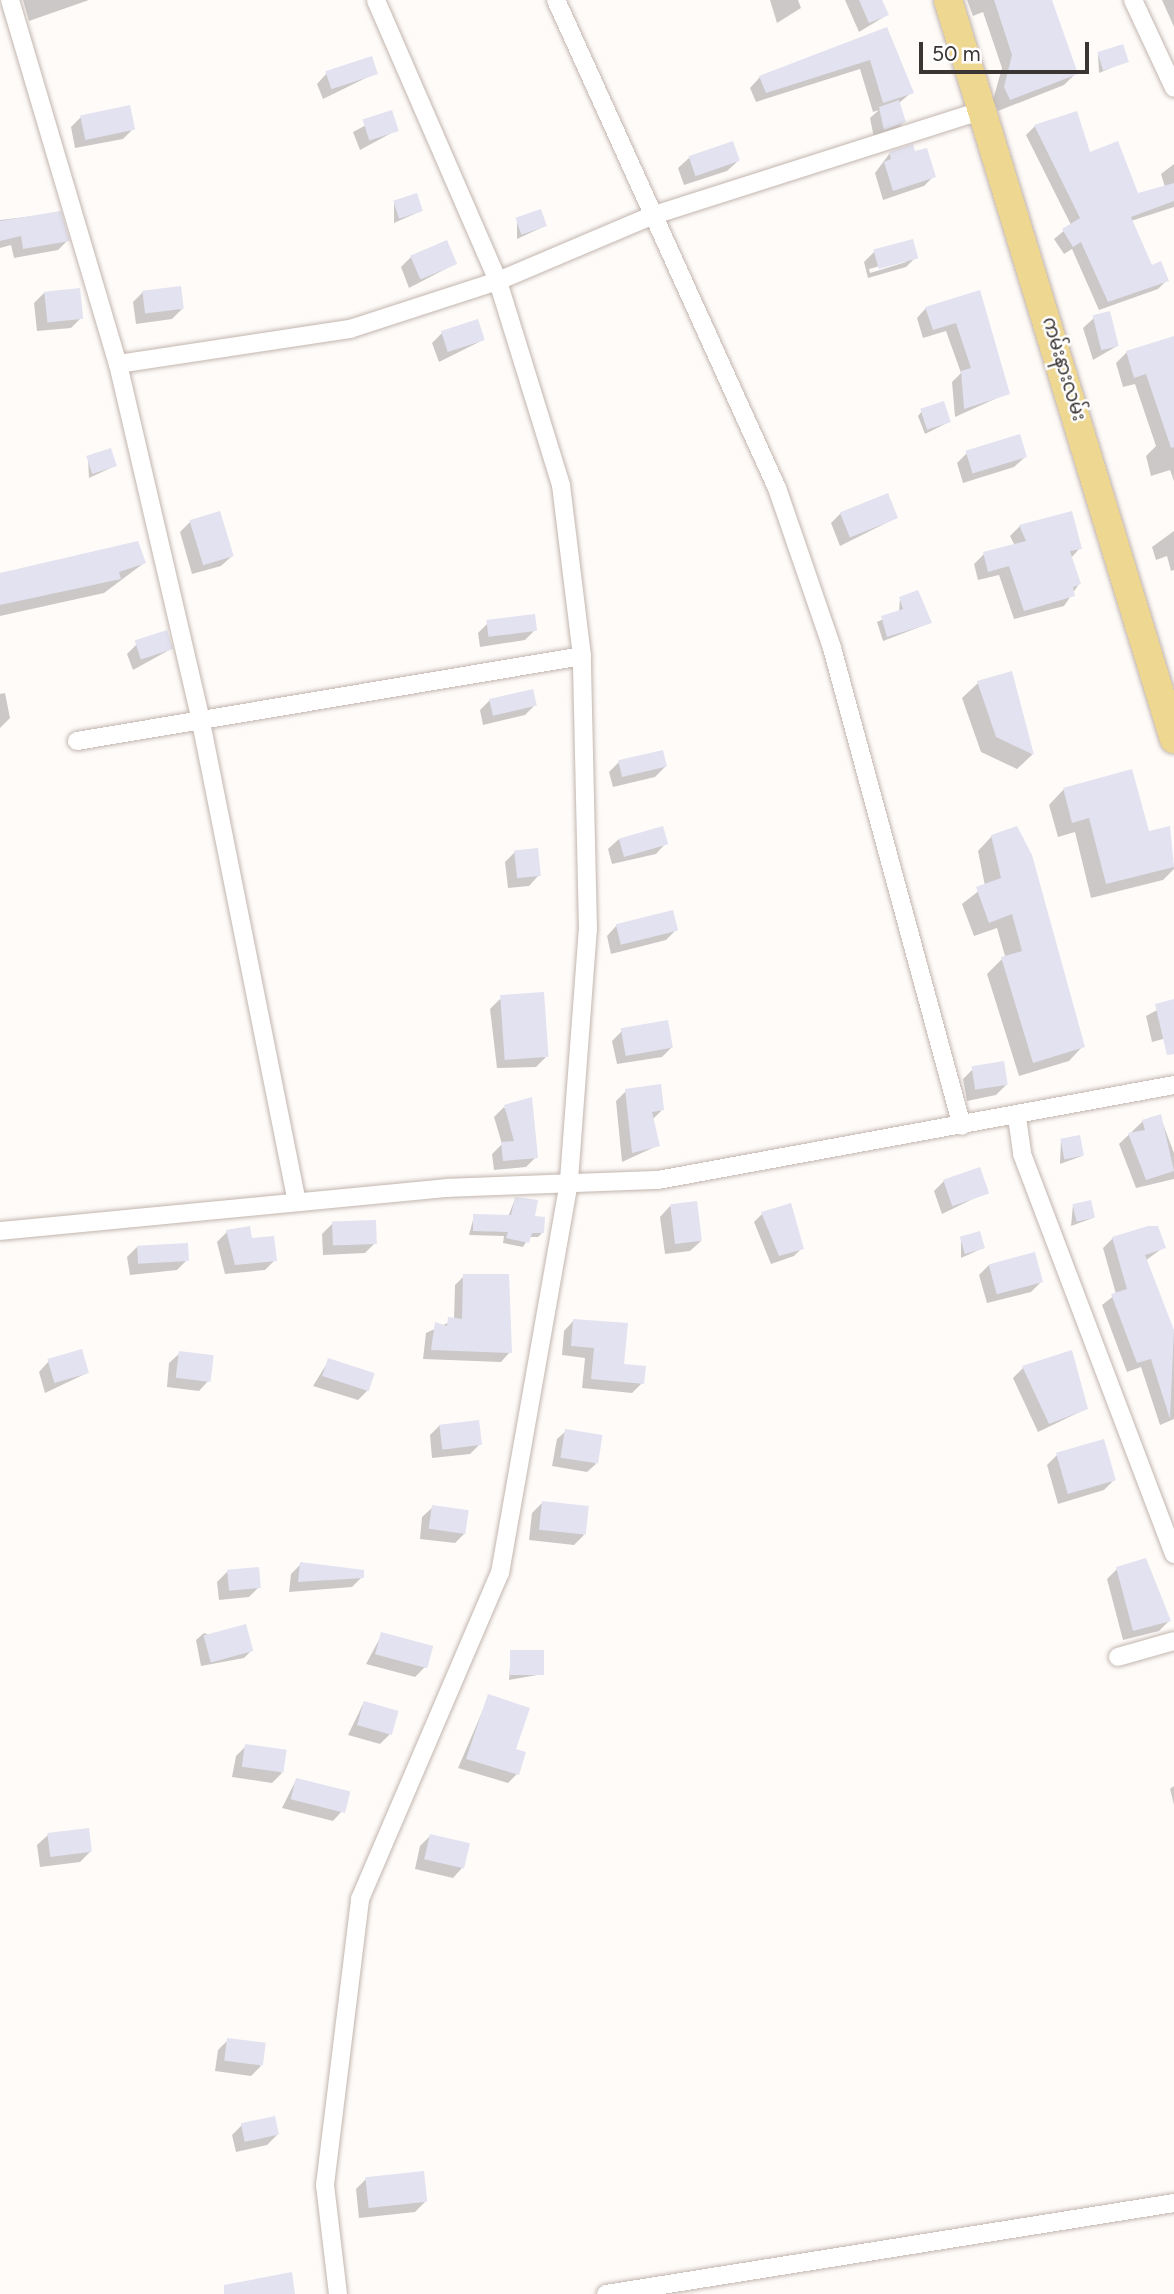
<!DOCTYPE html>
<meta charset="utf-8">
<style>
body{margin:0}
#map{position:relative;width:1174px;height:2294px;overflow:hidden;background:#fefbf9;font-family:Figtree,"Noto Sans Myanmar",sans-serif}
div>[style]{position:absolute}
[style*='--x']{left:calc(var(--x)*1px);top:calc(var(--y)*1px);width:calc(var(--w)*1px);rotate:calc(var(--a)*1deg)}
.shadow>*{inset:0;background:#0003}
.building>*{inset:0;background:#e2e2f0;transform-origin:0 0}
.roads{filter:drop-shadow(0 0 2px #c2b5ae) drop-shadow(0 0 2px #c2b5ae)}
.minor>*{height:18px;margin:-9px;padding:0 9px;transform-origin:9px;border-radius:9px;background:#fff}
.primary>*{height:28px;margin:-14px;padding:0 14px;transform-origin:14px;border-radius:14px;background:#eed791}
span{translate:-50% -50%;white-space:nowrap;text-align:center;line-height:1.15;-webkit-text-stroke:5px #fff;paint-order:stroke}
.street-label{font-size:19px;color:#3b3533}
.scale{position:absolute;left:919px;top:42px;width:170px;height:32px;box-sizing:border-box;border:4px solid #3b3533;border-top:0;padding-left:9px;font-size:21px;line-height:24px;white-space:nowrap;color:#3b3533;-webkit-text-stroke:5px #fff;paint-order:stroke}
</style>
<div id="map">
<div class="shadow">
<div style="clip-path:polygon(23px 0,89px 0,29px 21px)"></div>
<div style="clip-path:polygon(770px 0,798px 0,801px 8px,777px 23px)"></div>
<div style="clip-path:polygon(845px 0,881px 0,887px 15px,859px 32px)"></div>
<div style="clip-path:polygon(967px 0,1050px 0,1075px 74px,1064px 85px,998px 111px,993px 100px,1002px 68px,983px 12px,973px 16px)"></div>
<div style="clip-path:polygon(1162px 0,1174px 0,1174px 27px)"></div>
<div style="clip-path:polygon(886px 30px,912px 92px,899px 103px,904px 122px,894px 132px,874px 138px,870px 118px,879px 110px,873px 112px,860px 69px,756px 102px,750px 88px,760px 77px)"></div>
<div style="clip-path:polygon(1098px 54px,1127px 61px,1099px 73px)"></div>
<div style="clip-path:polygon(327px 73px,376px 73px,323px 99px,317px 84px)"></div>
<div style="clip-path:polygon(391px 112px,397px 130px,360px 150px,353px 132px)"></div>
<div style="clip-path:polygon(81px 117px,133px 129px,123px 139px,75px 148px,71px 127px)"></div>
<div style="clip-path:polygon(1035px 126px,1089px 154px,1137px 195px,1165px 187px,1161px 174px,1174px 164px,1174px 207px,1131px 221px,1151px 268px,1167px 280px,1158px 289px,1099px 310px,1072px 249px,1064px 254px,1054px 239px,1071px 225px,1026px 135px)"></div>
<div style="clip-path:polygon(890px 153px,914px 154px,934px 176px,924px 186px,883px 200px,875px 173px)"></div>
<div style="clip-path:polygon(689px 158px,738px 161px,727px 171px,684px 185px,678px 168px)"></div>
<div style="clip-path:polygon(394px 203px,421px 211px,394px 223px)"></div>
<div style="clip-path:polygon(59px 213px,68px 240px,58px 250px,14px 258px,11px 245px,0 248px,0 220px)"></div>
<div style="clip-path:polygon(517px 220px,545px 226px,517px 239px)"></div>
<div style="clip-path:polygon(evenodd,874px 252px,916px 257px,906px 267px,868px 278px,864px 262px,874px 252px,906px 259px,906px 262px,870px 273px,869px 269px,906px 259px)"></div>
<div style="clip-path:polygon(411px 257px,455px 264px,409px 288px,401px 267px)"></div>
<div style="clip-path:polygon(143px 292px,182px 309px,172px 319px,136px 324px,133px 302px)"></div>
<div style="clip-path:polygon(979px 292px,1008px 393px,955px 417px,952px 382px,961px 373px,946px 331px,923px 338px,917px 318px,926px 308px)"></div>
<div style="clip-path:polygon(44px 293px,81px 318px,71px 328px,37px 331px,34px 303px)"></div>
<div style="clip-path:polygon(1094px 318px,1117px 346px,1093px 360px,1083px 328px)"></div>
<div style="clip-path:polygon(442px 333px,483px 340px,439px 362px,432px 343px)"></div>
<div style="clip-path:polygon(1174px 338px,1174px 481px,1170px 470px,1151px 476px,1146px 456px,1156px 446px,1135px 384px,1123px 387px,1116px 363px,1127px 352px)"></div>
<div style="clip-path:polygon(922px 411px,949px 422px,925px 434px,918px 416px)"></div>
<div style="clip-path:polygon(967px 453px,1025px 457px,1014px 467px,963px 483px,957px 463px)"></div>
<div style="clip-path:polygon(88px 459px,115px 466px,89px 478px)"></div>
<div style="clip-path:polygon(841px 513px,896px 518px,840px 546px,831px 523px)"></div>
<div style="clip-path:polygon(190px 522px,232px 556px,221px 566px,192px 574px,180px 532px)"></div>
<div style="clip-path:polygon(1020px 526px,1080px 548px,1071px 558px,1079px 584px,1064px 606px,1014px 619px,999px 575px,978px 580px,974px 564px,984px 554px,1015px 546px,1010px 536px)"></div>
<div style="clip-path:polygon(1174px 531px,1174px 570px,1171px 571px,1167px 556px,1156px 560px,1152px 547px)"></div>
<div style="clip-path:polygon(144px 563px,104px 593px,0 616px,0 575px)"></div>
<div style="clip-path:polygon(900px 599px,930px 623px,883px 641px,877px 622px,899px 612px)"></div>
<div style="clip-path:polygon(488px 623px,535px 630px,525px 640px,480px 647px,478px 633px)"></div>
<div style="clip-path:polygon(137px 644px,171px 649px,133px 670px,127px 654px)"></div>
<div style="clip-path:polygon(1011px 673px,1032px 755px,1017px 769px,981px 752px,962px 698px,978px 683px)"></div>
<div style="clip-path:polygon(5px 693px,10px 718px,0 728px,0 694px)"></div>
<div style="clip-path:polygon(490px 700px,535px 705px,525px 715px,483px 725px,480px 710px)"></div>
<div style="clip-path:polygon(619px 762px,665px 767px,655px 777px,613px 787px,609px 772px)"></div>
<div style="clip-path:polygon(1130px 771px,1148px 833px,1168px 828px,1174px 869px,1163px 880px,1091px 898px,1075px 832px,1058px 837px,1049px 805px,1063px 790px)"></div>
<div style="clip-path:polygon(992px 836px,1083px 1046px,1069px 1061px,1019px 1076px,987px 974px,1005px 956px,997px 928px,974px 936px,962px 904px,985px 886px,978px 851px)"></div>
<div style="clip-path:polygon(619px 839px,666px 843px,656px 854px,612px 864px,608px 849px)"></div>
<div style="clip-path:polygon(515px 852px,539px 875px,529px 886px,508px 888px,505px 862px)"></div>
<div style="clip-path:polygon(617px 925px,676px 930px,666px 940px,611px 954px,607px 936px)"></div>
<div style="clip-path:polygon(500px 999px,546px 1057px,536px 1067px,497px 1068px,490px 1009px)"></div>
<div style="clip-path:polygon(1174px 1001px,1174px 1036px,1152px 1042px,1146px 1016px)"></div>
<div style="clip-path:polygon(622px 1031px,672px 1047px,662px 1057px,617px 1064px,612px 1041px)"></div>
<div style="clip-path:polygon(973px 1069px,1006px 1085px,996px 1095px,967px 1101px,963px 1079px)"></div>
<div style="clip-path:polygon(626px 1091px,662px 1110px,652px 1120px,659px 1145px,622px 1162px,616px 1101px)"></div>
<div style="clip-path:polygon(504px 1107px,536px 1157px,526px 1167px,494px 1170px,492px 1154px,502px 1144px,494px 1117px)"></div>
<div style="clip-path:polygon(1160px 1116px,1174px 1153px,1174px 1179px,1136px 1188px,1119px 1144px,1143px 1121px)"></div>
<div style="clip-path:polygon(1061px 1140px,1082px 1156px,1060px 1164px)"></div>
<div style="clip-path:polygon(944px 1181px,987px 1192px,942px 1214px,934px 1191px)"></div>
<div style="clip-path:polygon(515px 1199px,543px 1232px,538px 1237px,529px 1237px,523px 1247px,503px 1243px,504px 1236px,469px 1235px,474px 1216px,508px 1217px)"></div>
<div style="clip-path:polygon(1073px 1205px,1093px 1218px,1071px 1226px)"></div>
<div style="clip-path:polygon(670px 1206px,701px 1241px,690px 1251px,665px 1254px,660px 1217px)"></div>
<div style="clip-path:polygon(762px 1214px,802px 1248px,794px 1256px,771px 1264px,754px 1222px)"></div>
<div style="clip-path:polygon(332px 1224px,375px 1243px,365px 1253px,323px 1255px,322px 1234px)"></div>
<div style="clip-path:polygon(227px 1232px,250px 1240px,275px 1260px,265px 1270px,225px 1274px,217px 1242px)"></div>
<div style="clip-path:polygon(1113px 1238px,1164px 1247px,1145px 1261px,1169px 1334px,1174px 1332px,1174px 1419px,1160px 1425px,1141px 1367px,1127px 1372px,1102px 1305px,1116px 1294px,1103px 1248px)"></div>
<div style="clip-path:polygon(961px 1239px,983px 1248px,961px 1258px)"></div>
<div style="clip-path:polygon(137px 1247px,187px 1260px,177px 1270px,130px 1275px,127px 1257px)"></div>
<div style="clip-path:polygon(989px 1265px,1041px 1282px,1031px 1292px,987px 1303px,979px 1275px)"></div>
<div style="clip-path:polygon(464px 1276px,510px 1352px,501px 1362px,423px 1359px,426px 1333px,454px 1320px,455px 1285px)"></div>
<div style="clip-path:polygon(574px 1320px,642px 1383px,632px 1393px,582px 1388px,585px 1358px,562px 1355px,564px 1331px)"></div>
<div style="clip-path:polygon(180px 1353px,209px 1380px,199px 1391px,167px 1387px,169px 1363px)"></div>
<div style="clip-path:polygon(329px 1360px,368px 1390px,358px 1400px,313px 1386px)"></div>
<div style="clip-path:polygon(49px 1361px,87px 1373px,45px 1393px,39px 1372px)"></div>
<div style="clip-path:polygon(1023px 1368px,1086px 1409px,1038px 1432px,1013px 1378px)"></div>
<div style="clip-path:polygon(440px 1425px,480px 1444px,470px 1454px,432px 1458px,430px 1435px)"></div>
<div style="clip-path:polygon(566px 1431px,596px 1464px,587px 1472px,552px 1466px,557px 1439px)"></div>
<div style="clip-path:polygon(1057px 1455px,1114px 1480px,1104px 1490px,1058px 1504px,1047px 1465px)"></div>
<div style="clip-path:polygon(542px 1503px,584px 1535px,574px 1545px,529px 1540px,532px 1513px)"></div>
<div style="clip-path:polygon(433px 1507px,465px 1533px,455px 1543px,420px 1539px,422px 1517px)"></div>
<div style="clip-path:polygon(301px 1564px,362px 1577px,352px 1587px,289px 1592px,291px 1574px)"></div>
<div style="clip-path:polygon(1117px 1569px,1169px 1621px,1159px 1631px,1123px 1640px,1107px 1579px)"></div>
<div style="clip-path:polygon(227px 1572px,259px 1587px,249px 1597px,219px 1600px,217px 1582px)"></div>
<div style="clip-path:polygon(204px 1633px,251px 1651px,244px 1658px,201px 1666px,196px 1640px)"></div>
<div style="clip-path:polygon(382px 1634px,425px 1667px,415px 1677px,366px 1664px)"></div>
<div style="clip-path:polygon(511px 1653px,543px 1674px,509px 1680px)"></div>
<div style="clip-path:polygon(489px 1696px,514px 1750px,517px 1774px,508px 1783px,458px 1768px)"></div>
<div style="clip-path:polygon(364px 1702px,390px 1734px,380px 1744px,348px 1735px)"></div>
<div style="clip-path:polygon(246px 1746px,282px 1773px,272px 1783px,232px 1777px,236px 1756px)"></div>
<div style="clip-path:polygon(296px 1780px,343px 1810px,333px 1821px,282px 1808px)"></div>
<div style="clip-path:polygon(1174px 1786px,1174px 1805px,1170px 1789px)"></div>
<div style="clip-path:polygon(48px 1835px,90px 1852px,80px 1862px,40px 1867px,37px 1845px)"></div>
<div style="clip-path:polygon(430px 1836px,463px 1867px,453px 1878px,415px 1869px,420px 1846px)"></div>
<div style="clip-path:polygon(228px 2040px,261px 2066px,251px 2076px,215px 2071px,218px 2050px)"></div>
<div style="clip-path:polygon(242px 2125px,277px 2135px,267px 2145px,236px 2152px,232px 2135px)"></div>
<div style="clip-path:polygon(366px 2179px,425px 2202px,415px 2212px,359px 2218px,356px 2189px)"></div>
</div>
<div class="building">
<div style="clip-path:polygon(859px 0,882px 0,889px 15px,869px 23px)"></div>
<div style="clip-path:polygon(994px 0,1052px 0,1078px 74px,1010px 100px,1004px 87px,1012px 55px)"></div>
<div style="clip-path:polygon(887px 27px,914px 93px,883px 103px,870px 60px,766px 93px,759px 76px)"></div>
<div style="left:1123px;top:44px;width:19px;height:27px;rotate:72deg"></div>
<div style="left:372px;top:56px;width:19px;height:49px;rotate:72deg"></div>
<div style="clip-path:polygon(899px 100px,906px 122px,884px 130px,879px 107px)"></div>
<div style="left:130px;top:105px;width:25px;height:51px;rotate:78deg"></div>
<div style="left:392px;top:110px;width:22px;height:31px;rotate:72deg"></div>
<div style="clip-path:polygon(1077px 111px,1090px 152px,1118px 141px,1138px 193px,1174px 183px,1174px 201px,1131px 217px,1152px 265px,1161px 261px,1169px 281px,1108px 302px,1081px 242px,1073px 247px,1062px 229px,1080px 218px,1034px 125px)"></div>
<div style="left:733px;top:141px;width:21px;height:47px;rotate:71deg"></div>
<div style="clip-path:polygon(913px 144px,915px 151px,927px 148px,936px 177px,893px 191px,884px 162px,891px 159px,889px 152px)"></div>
<div style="left:417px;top:193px;width:19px;height:25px;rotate:72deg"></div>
<div style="left:541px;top:209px;width:18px;height:27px;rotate:71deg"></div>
<div style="clip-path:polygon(61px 211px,70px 241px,23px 249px,21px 236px,0 241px,0 221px)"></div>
<div style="left:913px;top:239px;width:20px;height:41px;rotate:75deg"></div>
<div style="left:447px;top:240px;width:26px;height:40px;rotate:67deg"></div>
<div style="left:181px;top:286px;width:23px;height:39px;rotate:83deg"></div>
<div style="left:80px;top:288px;width:31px;height:36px;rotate:84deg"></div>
<div style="clip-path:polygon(980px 290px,1010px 394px,964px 409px,961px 371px,971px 368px,956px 323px,933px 330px,925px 307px)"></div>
<div style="left:1110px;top:311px;width:36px;height:18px;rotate:76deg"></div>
<div style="left:478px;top:319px;width:22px;height:39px;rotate:72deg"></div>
<div style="clip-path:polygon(1174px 336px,1174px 447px,1171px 448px,1146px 374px,1134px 378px,1126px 351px)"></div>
<div style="left:944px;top:401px;width:22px;height:25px;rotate:72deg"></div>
<div style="left:1020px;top:434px;width:24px;height:57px;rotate:73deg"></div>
<div style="left:111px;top:448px;width:19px;height:26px;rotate:72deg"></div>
<div style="left:888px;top:493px;width:27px;height:52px;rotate:68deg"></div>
<div style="left:220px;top:511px;width:47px;height:32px;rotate:73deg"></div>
<div style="clip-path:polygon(1072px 511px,1082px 549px,1070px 551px,1081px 584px,1073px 587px,1075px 596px,1024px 611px,1009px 566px,988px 572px,983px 552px,1026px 541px,1019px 525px)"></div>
<div style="clip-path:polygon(138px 541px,146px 563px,119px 572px,121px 579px,0 605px,0 573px)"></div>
<div style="clip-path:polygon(918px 590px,932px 623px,887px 637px,881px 616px,903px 609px,899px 597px)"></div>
<div style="left:535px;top:614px;width:17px;height:49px;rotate:83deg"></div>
<div style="left:167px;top:630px;width:20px;height:34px;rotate:72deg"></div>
<div style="clip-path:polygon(1012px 671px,1034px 755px,996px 737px,977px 681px)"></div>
<div style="left:533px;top:689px;width:17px;height:45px;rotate:77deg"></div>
<div style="left:663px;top:750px;width:17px;height:46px;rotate:77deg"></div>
<div style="clip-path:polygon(1132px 769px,1149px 831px,1170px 826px,1174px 867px,1106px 884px,1089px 818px,1072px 823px,1063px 788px)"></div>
<div style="left:663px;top:826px;width:19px;height:46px;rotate:74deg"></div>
<div style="clip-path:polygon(1017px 826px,1032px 855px,1085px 1047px,1033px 1063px,1001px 957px,1022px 951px,1012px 914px,989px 923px,976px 887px,1001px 878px,991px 835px)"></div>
<div style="left:538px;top:848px;width:28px;height:24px;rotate:84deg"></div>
<div style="left:673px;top:910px;width:21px;height:59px;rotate:76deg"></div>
<div style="left:544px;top:992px;width:65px;height:44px;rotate:86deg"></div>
<div style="clip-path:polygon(1174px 999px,1174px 1054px,1167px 1055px,1155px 1004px)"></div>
<div style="left:668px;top:1020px;width:28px;height:48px;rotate:80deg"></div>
<div style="left:1004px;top:1061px;width:24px;height:33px;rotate:81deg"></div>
<div style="clip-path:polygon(661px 1084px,664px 1110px,652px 1112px,660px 1146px,632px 1153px,625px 1089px)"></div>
<div style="clip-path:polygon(532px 1097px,538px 1158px,503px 1161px,501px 1142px,514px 1141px,504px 1105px)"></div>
<div style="clip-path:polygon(1161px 1114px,1174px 1171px,1146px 1180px,1128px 1133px,1145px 1130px,1142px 1120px)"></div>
<div style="left:1080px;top:1135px;width:21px;height:20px;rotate:79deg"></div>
<div style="left:980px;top:1167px;width:28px;height:39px;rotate:71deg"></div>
<div style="clip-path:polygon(515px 1197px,538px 1200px,535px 1216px,545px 1217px,544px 1233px,532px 1233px,529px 1243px,506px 1238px,508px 1232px,473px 1231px,473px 1214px,511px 1215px)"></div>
<div style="left:1091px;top:1200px;width:18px;height:19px;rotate:77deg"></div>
<div style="left:697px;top:1201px;width:40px;height:27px;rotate:83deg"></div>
<div style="clip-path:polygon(791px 1203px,804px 1249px,779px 1256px,761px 1212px)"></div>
<div style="left:376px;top:1220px;width:24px;height:44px;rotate:88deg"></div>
<div style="clip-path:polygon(250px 1226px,252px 1238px,274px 1236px,277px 1261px,235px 1265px,226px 1230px)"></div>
<div style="clip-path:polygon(1148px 1226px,1158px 1226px,1166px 1248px,1145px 1255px,1174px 1330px,1170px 1419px,1151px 1359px,1137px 1363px,1111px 1294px,1127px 1289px,1112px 1237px)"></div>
<div style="left:980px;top:1231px;width:18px;height:21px;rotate:74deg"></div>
<div style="left:188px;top:1243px;width:18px;height:51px;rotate:87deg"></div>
<div style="left:1035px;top:1252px;width:31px;height:48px;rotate:75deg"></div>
<div style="clip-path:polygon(463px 1274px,509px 1274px,512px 1353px,431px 1350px,435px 1322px,447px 1326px,448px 1317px,462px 1319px)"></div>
<div style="clip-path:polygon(573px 1319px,628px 1323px,624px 1364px,646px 1366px,644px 1384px,591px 1379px,594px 1348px,571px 1346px)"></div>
<div style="left:82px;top:1349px;width:25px;height:36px;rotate:74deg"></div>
<div style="clip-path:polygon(1072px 1350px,1088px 1409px,1049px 1424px,1022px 1366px)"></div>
<div style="left:179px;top:1351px;width:35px;height:27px;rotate:7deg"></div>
<div style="left:328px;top:1358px;width:49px;height:19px;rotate:18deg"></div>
<div style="left:479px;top:1420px;width:25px;height:40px;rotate:83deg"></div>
<div style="left:565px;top:1429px;width:38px;height:29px;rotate:9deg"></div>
<div style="left:1104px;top:1439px;width:43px;height:50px;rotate:74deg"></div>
<div style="left:542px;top:1501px;width:47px;height:29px;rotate:6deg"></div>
<div style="left:432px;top:1505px;width:37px;height:24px;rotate:8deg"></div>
<div style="clip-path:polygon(1146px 1558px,1171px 1621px,1133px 1631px,1116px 1567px)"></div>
<div style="clip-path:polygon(300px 1562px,364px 1570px,364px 1578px,298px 1582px)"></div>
<div style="left:259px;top:1567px;width:21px;height:32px;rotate:85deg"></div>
<div style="left:246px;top:1624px;width:28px;height:44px;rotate:75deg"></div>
<div style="left:381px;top:1632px;width:54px;height:23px;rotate:15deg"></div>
<div style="left:544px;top:1650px;width:25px;height:34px;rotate:90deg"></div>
<div style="clip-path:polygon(488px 1694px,530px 1708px,516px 1749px,526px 1752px,519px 1775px,466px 1759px)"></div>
<div style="left:364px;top:1701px;width:36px;height:25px;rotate:16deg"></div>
<div style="left:245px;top:1744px;width:42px;height:23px;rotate:8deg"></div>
<div style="left:296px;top:1778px;width:56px;height:22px;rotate:14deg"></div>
<div style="left:89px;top:1828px;width:24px;height:42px;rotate:83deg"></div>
<div style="left:430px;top:1834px;width:41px;height:26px;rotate:13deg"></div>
<div style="left:227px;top:2038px;width:39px;height:23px;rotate:7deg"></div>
<div style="left:275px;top:2116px;width:19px;height:35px;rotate:78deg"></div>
<div style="left:424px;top:2171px;width:31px;height:59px;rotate:84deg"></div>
<div style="clip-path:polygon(292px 2272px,295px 2294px,224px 2294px,224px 2285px)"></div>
</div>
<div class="roads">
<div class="minor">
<div style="--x:10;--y:0;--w:380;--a:73.5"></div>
<div style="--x:118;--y:364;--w:362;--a:76.9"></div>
<div style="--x:200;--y:717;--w:494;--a:78.7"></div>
<div style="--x:556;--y:0;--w:536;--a:65.64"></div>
<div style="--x:777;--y:488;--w:169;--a:71"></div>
<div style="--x:832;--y:648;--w:495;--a:74.8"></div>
<div style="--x:1133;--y:0;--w:97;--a:65"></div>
<div style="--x:118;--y:364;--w:235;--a:-8.6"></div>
<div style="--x:350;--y:329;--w:156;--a:-18"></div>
<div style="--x:498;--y:281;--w:166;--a:-23"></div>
<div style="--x:651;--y:216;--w:352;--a:-17.7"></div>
<div style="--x:77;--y:741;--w:512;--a:-9.55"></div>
<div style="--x:1017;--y:1117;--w:37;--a:82"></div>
<div style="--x:1022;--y:1154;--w:428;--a:69.2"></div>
<div style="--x:0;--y:1231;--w:449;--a:-5.5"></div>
<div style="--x:447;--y:1188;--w:211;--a:-2.2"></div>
<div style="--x:658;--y:1180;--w:525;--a:-10.43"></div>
<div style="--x:1118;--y:1657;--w:58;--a:-15.9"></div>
<div style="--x:338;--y:2294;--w:110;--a:-96.8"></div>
<div style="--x:325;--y:2185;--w:288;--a:-83"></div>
<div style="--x:360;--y:1899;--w:355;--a:-66.8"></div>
<div style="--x:500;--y:1573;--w:399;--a:-80"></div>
<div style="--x:569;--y:1180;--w:251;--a:-85.7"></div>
<div style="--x:588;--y:930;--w:274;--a:-91.3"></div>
<div style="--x:582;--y:656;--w:172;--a:-97"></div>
<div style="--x:561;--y:485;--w:214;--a:-107.2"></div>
<div style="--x:498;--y:281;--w:306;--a:-113.5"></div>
<div style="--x:606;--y:2294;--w:575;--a:-9.1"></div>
</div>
<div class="primary">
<div style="--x:948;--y:0;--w:773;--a:73"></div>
</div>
</div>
<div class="street-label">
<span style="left:1064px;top:369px;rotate:73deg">ကမ်းနားလမ်း</span>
</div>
<div class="scale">50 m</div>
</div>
